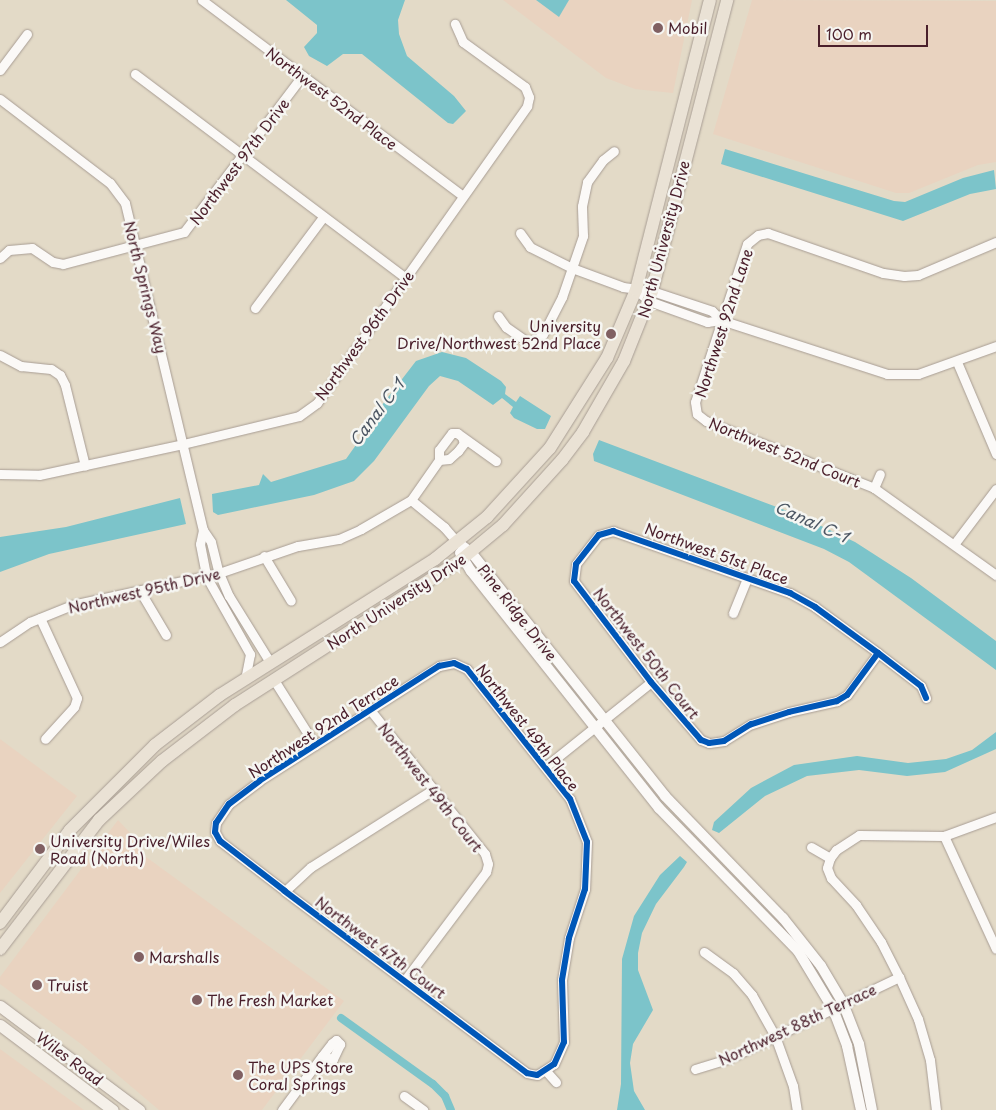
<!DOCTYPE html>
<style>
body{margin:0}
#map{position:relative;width:996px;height:1110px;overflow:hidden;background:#e3dac7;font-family:"Playpen Sans",sans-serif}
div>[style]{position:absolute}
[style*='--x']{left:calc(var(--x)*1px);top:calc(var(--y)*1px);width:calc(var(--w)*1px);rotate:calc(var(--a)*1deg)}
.built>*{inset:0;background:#e9d3c0}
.water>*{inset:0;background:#7cc4ca}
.canal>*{height:8px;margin:-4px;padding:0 4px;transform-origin:4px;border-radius:4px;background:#7cc4ca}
.roads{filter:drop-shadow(0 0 1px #a89d94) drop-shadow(0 0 1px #a89d94)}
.minor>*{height:9px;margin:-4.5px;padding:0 4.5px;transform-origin:4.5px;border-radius:4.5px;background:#fbf9f7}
.tertiary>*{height:10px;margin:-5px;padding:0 5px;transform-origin:5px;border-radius:5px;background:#fbf9f7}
.secondary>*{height:11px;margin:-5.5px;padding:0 5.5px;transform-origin:5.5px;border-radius:5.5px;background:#f5f0e9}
.primary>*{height:12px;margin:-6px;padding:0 6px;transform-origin:6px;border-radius:6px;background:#eae2d5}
.cycleway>*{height:6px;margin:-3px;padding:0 3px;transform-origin:3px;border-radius:3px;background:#0057b8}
.dots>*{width:14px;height:14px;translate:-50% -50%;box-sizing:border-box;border:2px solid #f6f6f2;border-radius:50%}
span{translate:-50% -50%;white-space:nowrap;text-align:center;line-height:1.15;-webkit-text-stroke:5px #f6f6f2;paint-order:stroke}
.poi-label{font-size:15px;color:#4a1f2b}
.left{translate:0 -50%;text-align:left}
.right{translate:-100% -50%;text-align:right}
.street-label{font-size:15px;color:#4a1f2b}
.water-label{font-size:16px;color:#4c5663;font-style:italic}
.scale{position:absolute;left:818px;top:25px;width:110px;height:22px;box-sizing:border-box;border:2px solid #4a1f2b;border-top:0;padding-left:6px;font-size:15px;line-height:18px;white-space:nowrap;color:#4a1f2b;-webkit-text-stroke:4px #f6f6f2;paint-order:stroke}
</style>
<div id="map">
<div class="built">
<div style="clip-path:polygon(503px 0,692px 0,673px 93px,635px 89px,606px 78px)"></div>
<div style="clip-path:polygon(752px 0,996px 1px,996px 162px,978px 165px,909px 193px,896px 193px,713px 134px)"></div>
<div style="clip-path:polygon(0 739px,77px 796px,0 893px)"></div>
<div style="clip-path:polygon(118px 820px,134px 837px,142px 854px,344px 1001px,262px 1110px,159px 1110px,81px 1044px,0 984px,0 977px)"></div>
<div style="clip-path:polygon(0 1049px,59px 1092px,84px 1110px,0 1110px)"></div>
</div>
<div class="water">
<div style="clip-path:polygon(286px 0,405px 0,398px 20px,399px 34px,407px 56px,454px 96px,466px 111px,453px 124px,448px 123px,362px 54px,343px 54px,327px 66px,309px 56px,304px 47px,317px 33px,317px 25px)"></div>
<div style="clip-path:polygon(536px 0,569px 0,559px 17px)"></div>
<div style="clip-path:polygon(725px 149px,894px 201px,905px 202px,963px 178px,994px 170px,996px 189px,970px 194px,903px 221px,721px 164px)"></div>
<div style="clip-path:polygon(442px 352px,466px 358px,501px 381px,506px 387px,505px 394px,516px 402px,520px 396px,551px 416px,545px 429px,537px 429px,514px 418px,510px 413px,513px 407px,502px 398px,493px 405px,458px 381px,440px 376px,429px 386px,374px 461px,354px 481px,314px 495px,218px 515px,213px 512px,212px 494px,259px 485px,263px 474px,271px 482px,346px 459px,363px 435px,373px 432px,377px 424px,372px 418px,416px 361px)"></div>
<div style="clip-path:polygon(599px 440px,798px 515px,855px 542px,911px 578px,996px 641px,996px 670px,849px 562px,824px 549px,594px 461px,593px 454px)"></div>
<div style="clip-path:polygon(180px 498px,186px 524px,49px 554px,0 572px,0 537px,66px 527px)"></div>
<div style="clip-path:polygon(996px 732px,996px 749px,945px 772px,907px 776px,859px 770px,807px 776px,765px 796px,719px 833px,712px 830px,714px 822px,751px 788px,794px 765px,857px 756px,908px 763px,946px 759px,972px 750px)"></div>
<div style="clip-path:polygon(680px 856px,687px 862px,684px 867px,656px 904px,642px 933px,638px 953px,638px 970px,653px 1010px,633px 1044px,630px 1063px,634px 1091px,645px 1110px,617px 1110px,621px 1084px,622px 959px,634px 916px,660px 875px)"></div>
</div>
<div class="canal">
<div style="--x:341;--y:1018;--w:113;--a:35.7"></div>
<div style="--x:433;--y:1084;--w:17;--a:45"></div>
<div style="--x:445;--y:1096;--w:15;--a:67"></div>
</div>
<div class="roads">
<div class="minor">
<div style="--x:202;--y:0;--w:326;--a:36.9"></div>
<div style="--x:0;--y:70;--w:45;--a:-53.1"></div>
<div style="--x:135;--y:74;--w:339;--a:37"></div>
<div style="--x:0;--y:99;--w:138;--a:37.4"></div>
<div style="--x:110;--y:183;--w:25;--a:53"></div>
<div style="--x:125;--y:203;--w:336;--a:76.6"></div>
<div style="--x:203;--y:530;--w:14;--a:56"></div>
<div style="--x:211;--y:542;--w:32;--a:76"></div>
<div style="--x:219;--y:573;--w:25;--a:67"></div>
<div style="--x:229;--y:596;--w:78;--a:58.2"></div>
<div style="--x:520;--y:233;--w:17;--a:54"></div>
<div style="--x:530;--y:247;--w:47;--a:26.6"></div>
<div style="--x:572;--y:268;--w:54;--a:20.4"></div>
<div style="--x:623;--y:287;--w:29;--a:8"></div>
<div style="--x:652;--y:291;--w:63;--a:18.4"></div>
<div style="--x:712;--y:311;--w:13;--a:45"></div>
<div style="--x:996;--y:242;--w:85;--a:157.1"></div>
<div style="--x:918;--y:275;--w:14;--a:176"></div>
<div style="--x:904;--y:276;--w:21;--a:-172"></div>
<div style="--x:883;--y:273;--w:122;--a:-160.8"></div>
<div style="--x:768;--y:233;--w:10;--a:169"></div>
<div style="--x:758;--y:235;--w:14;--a:141"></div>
<div style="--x:747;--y:244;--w:166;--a:108.2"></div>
<div style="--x:695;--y:402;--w:12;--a:81"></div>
<div style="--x:697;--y:414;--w:11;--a:38"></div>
<div style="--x:706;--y:421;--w:181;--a:21.7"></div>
<div style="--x:874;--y:488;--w:150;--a:35.5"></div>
<div style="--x:0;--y:258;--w:12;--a:-42"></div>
<div style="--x:9;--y:250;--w:23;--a:-5"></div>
<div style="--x:32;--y:248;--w:25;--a:34"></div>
<div style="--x:53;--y:262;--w:10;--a:11"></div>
<div style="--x:63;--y:264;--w:125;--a:-14.8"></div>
<div style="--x:184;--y:232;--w:196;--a:-52.9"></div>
<div style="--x:636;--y:290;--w:17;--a:40"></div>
<div style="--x:649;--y:301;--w:62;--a:19.9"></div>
<div style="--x:707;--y:322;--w:14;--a:-8"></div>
<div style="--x:721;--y:320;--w:175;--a:18"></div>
<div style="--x:887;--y:374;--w:31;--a:0"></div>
<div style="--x:918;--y:374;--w:83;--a:-19.7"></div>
<div style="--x:255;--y:308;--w:114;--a:-53.2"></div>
<div style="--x:498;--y:316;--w:14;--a:54"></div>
<div style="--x:506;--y:327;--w:24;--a:35"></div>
<div style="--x:526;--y:341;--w:10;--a:-6"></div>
<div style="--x:536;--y:340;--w:9;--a:-41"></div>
<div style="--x:543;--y:334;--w:42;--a:-62.8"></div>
<div style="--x:562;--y:297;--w:65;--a:-71"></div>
<div style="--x:583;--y:236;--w:30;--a:-92"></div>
<div style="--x:582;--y:206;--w:25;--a:-78"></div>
<div style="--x:587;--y:182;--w:27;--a:-54"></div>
<div style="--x:603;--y:160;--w:14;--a:-39"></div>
<div style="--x:0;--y:355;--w:24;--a:28"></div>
<div style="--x:21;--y:366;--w:30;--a:6"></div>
<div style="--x:51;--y:369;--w:11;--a:34"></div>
<div style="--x:60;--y:375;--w:11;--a:63"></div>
<div style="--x:65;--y:385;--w:83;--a:76.1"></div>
<div style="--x:957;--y:362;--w:100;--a:67"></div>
<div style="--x:439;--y:460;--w:10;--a:-6"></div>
<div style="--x:449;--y:459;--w:12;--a:-42"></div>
<div style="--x:458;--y:451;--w:10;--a:-53"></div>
<div style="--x:464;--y:443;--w:6;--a:-108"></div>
<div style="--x:0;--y:474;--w:39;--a:1"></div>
<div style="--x:39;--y:475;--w:147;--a:-12.1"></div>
<div style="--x:183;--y:444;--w:119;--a:-13.6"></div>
<div style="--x:299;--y:416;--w:22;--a:-36"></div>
<div style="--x:317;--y:403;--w:364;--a:-54.7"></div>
<div style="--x:527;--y:106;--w:9;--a:-77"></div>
<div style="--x:529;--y:97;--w:11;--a:-112"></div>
<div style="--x:525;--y:87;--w:77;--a:-144"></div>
<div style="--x:463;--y:42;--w:20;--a:-114"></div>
<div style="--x:874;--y:488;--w:15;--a:-67"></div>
<div style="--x:411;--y:500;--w:43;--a:39.3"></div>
<div style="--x:444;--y:527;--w:20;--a:49"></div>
<div style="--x:203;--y:530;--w:14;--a:102"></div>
<div style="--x:200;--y:544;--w:33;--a:79"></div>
<div style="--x:206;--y:576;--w:90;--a:60.6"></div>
<div style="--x:250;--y:654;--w:25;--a:101"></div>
<div style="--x:955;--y:543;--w:68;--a:-52.8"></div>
<div style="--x:264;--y:556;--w:52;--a:59"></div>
<div style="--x:140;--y:591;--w:51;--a:59.4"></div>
<div style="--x:733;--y:613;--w:38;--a:-68"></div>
<div style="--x:40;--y:618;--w:88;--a:65.2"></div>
<div style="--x:77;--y:698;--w:9;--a:108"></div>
<div style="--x:74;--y:707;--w:43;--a:132.2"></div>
<div style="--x:0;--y:642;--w:36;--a:-34"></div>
<div style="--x:30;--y:622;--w:45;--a:-22"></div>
<div style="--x:72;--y:605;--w:150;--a:-12.3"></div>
<div style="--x:219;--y:573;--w:83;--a:-18.9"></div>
<div style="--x:298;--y:546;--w:42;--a:-9.7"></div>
<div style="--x:339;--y:539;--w:24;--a:-24"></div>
<div style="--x:361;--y:529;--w:58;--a:-30.1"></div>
<div style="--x:411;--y:500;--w:49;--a:-55"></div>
<div style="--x:439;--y:460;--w:10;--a:-90"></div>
<div style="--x:439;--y:450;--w:21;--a:-53"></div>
<div style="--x:452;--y:433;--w:5;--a:0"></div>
<div style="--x:457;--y:433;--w:48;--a:35.7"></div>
<div style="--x:878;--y:653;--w:52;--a:126.4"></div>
<div style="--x:847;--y:695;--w:12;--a:149"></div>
<div style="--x:837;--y:701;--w:49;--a:167.1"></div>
<div style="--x:789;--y:712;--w:40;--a:162"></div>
<div style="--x:751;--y:724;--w:32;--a:148"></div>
<div style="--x:724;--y:741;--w:15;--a:172"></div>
<div style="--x:709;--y:743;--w:9;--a:-159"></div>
<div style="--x:701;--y:740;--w:77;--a:-130.8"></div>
<div style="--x:651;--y:682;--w:127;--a:-127.3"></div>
<div style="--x:574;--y:581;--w:17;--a:-83"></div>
<div style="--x:576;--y:564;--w:37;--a:-52"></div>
<div style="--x:599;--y:535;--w:15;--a:-16"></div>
<div style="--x:613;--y:531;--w:188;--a:19.3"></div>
<div style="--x:790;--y:593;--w:29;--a:29"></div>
<div style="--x:815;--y:607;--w:78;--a:36.1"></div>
<div style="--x:878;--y:653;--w:54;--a:37.5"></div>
<div style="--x:921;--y:686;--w:13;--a:67"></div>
<div style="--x:454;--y:663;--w:14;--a:25"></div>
<div style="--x:467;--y:669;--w:166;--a:51.6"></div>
<div style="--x:570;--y:799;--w:46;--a:68.4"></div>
<div style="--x:587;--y:842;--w:47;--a:92.4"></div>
<div style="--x:585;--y:889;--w:52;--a:108.1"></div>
<div style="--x:569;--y:938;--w:43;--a:99.5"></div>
<div style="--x:562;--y:980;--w:62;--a:88.2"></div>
<div style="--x:564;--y:1042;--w:24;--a:114"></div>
<div style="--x:554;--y:1064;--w:20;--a:147"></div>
<div style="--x:537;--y:1075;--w:10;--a:-169"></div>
<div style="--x:527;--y:1073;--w:303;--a:-143.1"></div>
<div style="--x:285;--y:891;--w:82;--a:-142.4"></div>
<div style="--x:220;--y:841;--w:10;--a:-119"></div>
<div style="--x:215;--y:832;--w:9;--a:-84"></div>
<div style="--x:216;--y:823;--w:23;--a:-56"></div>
<div style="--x:229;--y:804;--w:38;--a:-37"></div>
<div style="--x:259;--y:781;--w:214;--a:-32.6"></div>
<div style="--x:439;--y:666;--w:15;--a:-11"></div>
<div style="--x:274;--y:680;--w:77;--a:57.8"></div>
<div style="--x:371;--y:711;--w:183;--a:51.4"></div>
<div style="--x:485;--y:854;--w:10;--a:73"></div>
<div style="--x:488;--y:864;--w:8;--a:104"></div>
<div style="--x:486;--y:872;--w:135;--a:126.9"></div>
<div style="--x:545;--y:767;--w:136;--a:-38.7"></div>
<div style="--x:944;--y:836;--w:124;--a:65.3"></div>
<div style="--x:811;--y:847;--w:22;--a:30"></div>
<div style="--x:830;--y:858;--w:10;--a:107"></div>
<div style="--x:827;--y:868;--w:11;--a:68"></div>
<div style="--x:831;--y:878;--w:37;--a:47"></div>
<div style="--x:856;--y:905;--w:45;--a:56"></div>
<div style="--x:881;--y:942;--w:39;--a:63"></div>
<div style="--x:899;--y:977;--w:46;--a:65.7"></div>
<div style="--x:918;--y:1019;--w:43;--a:73.7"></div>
<div style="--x:930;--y:1060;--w:50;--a:83.2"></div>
<div style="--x:830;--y:858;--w:10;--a:-53"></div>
<div style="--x:836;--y:850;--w:27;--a:-33"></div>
<div style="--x:859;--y:835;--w:85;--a:0.7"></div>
<div style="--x:944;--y:836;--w:55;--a:-20.1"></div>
<div style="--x:285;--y:891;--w:35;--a:-43"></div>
<div style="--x:311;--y:867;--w:146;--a:-32.4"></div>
<div style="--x:704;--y:952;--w:36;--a:36"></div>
<div style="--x:733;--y:973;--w:29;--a:49"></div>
<div style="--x:752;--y:995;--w:47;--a:60.7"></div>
<div style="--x:775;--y:1036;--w:53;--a:70.2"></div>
<div style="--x:793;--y:1086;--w:24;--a:81"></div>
<div style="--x:695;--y:1069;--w:34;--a:-17"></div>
<div style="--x:728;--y:1059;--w:190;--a:-25.6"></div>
<div style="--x:546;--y:1071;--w:15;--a:48"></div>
<div style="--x:404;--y:1096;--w:24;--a:36"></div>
<div style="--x:282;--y:1110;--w:67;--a:-53.5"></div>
<div style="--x:322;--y:1056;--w:16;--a:-52"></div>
<div style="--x:332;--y:1043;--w:5;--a:-37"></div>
<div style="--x:336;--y:1040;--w:6;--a:45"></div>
<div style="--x:340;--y:1044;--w:17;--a:115"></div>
<div style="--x:333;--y:1059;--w:11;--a:-165"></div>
</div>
<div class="tertiary">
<div style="--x:457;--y:542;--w:17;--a:36"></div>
<div style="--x:471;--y:552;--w:312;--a:51.5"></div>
<div style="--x:665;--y:796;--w:170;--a:46"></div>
<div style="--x:783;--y:918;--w:61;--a:51.6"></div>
<div style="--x:821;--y:966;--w:43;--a:59.3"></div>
<div style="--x:843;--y:1003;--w:44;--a:68.7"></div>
<div style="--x:859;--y:1044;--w:67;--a:78.9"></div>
<div style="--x:460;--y:553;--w:21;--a:59"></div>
<div style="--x:471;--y:571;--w:303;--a:51.6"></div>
<div style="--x:659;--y:808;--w:199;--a:45.8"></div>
<div style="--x:798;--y:951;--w:68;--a:58.9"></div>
<div style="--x:833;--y:1009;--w:40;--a:69"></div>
<div style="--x:847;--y:1046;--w:66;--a:77.7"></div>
</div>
<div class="secondary">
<div style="--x:0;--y:1006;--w:174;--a:36.8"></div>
<div style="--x:0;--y:1025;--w:141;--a:37"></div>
</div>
<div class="primary">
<div style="--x:0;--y:923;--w:116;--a:-53"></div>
<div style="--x:70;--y:830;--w:120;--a:-45"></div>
<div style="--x:155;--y:745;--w:82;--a:-37.6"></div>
<div style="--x:220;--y:695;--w:254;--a:-32.3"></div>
<div style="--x:435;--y:559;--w:67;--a:-38.9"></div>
<div style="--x:487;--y:517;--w:93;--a:-47.6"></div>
<div style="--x:550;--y:448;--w:107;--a:-57.7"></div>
<div style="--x:607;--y:358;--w:74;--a:-66.9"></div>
<div style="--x:636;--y:290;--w:299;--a:-75.7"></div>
<div style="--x:0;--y:949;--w:163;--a:-52.5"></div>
<div style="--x:99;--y:820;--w:86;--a:-43.1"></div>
<div style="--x:162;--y:761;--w:92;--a:-37.5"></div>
<div style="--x:235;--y:705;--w:270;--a:-32.7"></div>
<div style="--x:462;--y:559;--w:53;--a:-39.7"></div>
<div style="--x:503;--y:525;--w:88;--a:-47.8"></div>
<div style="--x:562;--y:460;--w:35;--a:-53"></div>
<div style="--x:583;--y:432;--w:82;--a:-60"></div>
<div style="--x:624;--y:361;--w:75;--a:-68.2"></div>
<div style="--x:652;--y:291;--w:301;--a:-75.5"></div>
</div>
</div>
<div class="cycleway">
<div style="--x:878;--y:653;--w:52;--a:126.4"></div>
<div style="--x:847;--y:695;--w:12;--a:149"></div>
<div style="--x:837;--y:701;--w:49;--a:167.1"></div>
<div style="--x:789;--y:712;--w:40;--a:162"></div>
<div style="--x:751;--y:724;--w:32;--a:148"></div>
<div style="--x:724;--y:741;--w:15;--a:172"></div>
<div style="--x:709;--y:743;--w:9;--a:-159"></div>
<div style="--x:701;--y:740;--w:77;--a:-130.8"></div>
<div style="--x:651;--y:682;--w:127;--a:-127.3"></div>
<div style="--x:574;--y:581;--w:17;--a:-83"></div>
<div style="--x:576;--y:564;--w:37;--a:-52"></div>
<div style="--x:599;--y:535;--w:15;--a:-16"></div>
<div style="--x:613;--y:531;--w:188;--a:19.3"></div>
<div style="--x:790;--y:593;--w:29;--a:29"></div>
<div style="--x:815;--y:607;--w:78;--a:36.1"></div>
<div style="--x:878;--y:653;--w:54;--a:37.5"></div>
<div style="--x:921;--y:686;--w:13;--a:67"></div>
<div style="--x:454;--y:663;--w:14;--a:25"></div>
<div style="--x:467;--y:669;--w:166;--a:51.6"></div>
<div style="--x:570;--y:799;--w:46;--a:68.4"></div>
<div style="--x:587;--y:842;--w:47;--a:92.4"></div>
<div style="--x:585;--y:889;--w:52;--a:108.1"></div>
<div style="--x:569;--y:938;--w:43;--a:99.5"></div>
<div style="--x:562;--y:980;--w:62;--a:88.2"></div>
<div style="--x:564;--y:1042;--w:24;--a:114"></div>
<div style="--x:554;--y:1064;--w:20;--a:147"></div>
<div style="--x:537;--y:1075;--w:10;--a:-169"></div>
<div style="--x:527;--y:1073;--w:303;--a:-143.1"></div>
<div style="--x:285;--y:891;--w:82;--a:-142.4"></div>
<div style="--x:220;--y:841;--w:10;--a:-119"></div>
<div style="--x:215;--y:832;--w:9;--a:-84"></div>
<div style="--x:216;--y:823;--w:23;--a:-56"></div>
<div style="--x:229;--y:804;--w:38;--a:-37"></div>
<div style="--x:259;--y:781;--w:214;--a:-32.6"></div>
<div style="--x:439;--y:666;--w:15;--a:-11"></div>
</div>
<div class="dots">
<div style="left:658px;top:28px;background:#806062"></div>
<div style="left:611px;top:334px;background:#806062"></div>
<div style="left:40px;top:849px;background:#806062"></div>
<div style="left:139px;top:957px;background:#806062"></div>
<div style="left:37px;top:985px;background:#806062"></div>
<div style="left:197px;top:1000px;background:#806062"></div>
<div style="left:238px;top:1075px;background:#806062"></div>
</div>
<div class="poi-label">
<span class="left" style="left:668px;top:28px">Mobil</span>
<span class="right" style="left:601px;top:334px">University<br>Drive/Northwest 52nd Place</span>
<span class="left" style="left:50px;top:849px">University Drive/Wiles<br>Road (North)</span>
<span class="left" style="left:149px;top:957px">Marshalls</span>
<span class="left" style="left:47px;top:985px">Truist</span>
<span class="left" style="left:207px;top:1000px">The Fresh Market</span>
<span class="left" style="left:248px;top:1075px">The UPS Store<br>Coral Springs</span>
</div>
<div class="street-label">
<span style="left:332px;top:98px;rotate:37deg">Northwest 52nd Place</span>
<span style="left:239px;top:161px;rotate:-53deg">Northwest 97th Drive</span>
<span style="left:663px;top:239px;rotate:-75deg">North University Drive</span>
<span style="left:146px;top:287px;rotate:76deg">North Springs Way</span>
<span style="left:723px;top:323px;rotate:-72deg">Northwest 92nd Lane</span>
<span style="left:364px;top:335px;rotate:-54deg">Northwest 96th Drive</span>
<span style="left:785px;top:452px;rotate:22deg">Northwest 52nd Court</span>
<span style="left:717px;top:553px;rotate:20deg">Northwest 51st Place</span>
<span style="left:144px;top:590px;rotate:-13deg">Northwest 95th Drive</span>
<span style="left:396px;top:601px;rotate:-33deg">North University Drive</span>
<span style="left:518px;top:612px;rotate:52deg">Pine Ridge Drive</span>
<span style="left:647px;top:653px;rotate:52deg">Northwest 50th Court</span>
<span style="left:323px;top:726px;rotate:-33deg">Northwest 92nd Terrace</span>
<span style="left:528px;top:727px;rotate:52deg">Northwest 49th Place</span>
<span style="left:431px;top:787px;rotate:52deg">Northwest 49th Court</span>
<span style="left:381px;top:947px;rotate:37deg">Northwest 47th Court</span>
<span style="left:797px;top:1024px;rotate:-25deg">Northwest 88th Terrace</span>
<span style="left:70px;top:1058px;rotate:37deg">Wiles Road</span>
</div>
<div class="water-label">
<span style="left:376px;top:412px;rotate:-53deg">Canal C-1</span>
<span style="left:812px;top:521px;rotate:24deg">Canal C-1</span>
</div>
<div class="scale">100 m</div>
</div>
